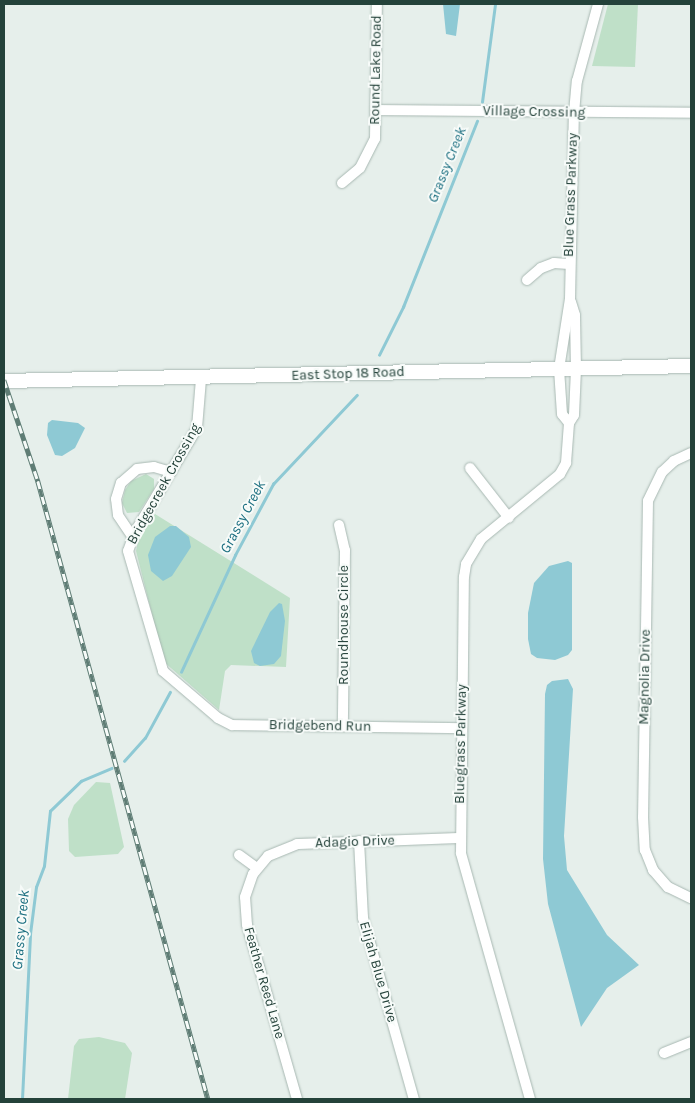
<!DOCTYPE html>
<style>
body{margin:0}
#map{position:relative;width:695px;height:1103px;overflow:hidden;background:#e6efeb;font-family:Karla,sans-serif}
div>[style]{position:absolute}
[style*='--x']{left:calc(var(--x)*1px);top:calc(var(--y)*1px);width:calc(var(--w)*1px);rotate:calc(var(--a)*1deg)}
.green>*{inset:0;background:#bfe0c8}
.water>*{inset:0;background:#8ec9d4}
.stream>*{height:2.5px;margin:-1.25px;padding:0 1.25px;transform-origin:1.25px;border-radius:1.25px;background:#8ec9d4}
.roads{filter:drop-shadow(0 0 1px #a8b8b2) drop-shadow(0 0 1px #a8b8b2)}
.street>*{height:10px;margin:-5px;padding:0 5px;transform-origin:5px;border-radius:5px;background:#fff}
.secondary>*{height:14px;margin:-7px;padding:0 7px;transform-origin:7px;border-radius:7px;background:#fff}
.rail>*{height:4.5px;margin-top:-2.25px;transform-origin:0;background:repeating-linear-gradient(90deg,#f7fbf9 0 8px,#5f7d75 0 16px);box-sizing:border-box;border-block:1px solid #5f7d75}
span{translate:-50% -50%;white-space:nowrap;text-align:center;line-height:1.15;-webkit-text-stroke:4px #f7fbf9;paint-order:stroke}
.street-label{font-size:14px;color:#24423a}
.water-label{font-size:15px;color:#1c6f80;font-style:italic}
.frame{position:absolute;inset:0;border:5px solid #24423a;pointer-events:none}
</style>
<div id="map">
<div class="green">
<div style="clip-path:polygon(608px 4px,638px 4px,635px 67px,592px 66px)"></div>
<div style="clip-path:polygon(146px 474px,154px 479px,154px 489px,139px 512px,127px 513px,122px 503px,125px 490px,131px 481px)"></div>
<div style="clip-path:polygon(155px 514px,290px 598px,286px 667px,231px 665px,225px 671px,219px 710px,164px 662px,136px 551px,138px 541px)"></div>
<div style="clip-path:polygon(96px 782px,110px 783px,124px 847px,118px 854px,75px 857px,69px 851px,68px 819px,74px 805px)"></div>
<div style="clip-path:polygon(99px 1037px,125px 1043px,132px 1053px,125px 1099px,68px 1099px,74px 1046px,79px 1039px)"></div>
</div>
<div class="water">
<div style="clip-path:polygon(443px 4px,460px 4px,456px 36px,446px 34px)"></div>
<div style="clip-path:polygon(52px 420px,78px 423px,85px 428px,75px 448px,62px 456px,55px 455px,47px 435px,48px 423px)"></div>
<div style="clip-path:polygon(170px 526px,176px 526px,189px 537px,191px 547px,172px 576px,163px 581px,151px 571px,148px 555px,155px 537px)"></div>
<div style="clip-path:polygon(568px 561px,572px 563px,572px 650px,568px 655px,555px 660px,537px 658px,531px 654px,528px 639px,528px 613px,534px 583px,549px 566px)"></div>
<div style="clip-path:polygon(279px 603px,282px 604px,285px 621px,281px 656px,274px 664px,260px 666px,254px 663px,251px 651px,270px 612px)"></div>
<div style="clip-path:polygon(568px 679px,573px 689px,564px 836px,567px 870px,607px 935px,639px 965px,607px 988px,581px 1027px,548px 904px,543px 859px,545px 694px,547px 685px,552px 681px)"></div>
</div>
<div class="stream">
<div style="--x:482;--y:102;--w:99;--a:-82.4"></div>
<div style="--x:379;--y:355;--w:54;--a:-63.4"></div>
<div style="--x:403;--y:307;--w:200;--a:-68.3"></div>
<div style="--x:181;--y:672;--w:129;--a:-65.2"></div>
<div style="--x:235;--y:555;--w:81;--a:-61.8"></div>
<div style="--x:273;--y:484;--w:122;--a:-46.7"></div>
<div style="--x:124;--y:761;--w:31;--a:-48"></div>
<div style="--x:145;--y:738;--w:52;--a:-61.5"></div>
<div style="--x:22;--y:1099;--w:165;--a:-87.2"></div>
<div style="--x:30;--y:934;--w:47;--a:-82.7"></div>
<div style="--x:36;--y:887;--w:22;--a:-69"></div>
<div style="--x:44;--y:866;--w:55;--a:-83.8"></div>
<div style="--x:50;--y:811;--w:43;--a:-44.1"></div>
<div style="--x:81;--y:781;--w:33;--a:-23"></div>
</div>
<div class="roads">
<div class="street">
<div style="--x:377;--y:110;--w:314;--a:0.5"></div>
<div style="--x:342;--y:183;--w:23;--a:-40"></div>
<div style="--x:360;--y:168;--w:33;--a:-63"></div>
<div style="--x:375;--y:139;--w:135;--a:-89.2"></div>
<div style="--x:527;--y:280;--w:18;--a:-41"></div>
<div style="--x:541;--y:268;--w:14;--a:-21"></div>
<div style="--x:554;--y:263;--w:15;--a:4"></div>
<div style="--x:201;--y:379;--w:49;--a:94.7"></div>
<div style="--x:197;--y:428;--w:121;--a:120.8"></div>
<div style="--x:135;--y:532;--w:20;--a:110"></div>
<div style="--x:128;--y:551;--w:125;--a:73.7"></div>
<div style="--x:163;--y:671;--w:72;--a:40.5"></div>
<div style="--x:218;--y:718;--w:16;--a:27"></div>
<div style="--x:232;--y:725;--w:229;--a:0.8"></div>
<div style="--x:569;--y:423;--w:9;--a:-58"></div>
<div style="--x:574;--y:415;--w:46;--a:-87.5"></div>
<div style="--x:576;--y:369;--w:54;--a:-91.1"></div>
<div style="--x:575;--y:315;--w:14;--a:-107"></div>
<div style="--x:691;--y:453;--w:19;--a:155"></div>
<div style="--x:674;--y:461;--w:16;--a:137"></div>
<div style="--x:662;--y:472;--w:32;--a:116"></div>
<div style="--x:648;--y:501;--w:316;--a:90.9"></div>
<div style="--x:643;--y:817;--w:33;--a:87"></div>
<div style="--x:645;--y:850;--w:22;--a:68"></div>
<div style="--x:653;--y:870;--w:23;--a:49"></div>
<div style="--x:668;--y:887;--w:25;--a:26"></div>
<div style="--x:470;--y:468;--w:63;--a:52"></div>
<div style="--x:339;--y:525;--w:26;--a:77"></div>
<div style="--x:345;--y:550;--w:176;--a:90.7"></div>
<div style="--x:132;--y:536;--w:25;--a:-124"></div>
<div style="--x:118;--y:515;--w:16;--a:-97"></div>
<div style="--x:116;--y:499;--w:17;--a:-73"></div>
<div style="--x:121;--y:483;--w:21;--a:-41"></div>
<div style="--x:137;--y:469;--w:17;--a:-7"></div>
<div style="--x:154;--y:467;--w:18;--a:16"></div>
<div style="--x:359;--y:841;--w:77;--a:87"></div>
<div style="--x:363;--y:918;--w:188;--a:74.3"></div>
<div style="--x:239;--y:855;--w:22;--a:36"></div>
<div style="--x:664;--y:1053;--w:29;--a:-22"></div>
<div style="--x:297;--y:1099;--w:181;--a:-106"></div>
<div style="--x:247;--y:925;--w:28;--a:-94"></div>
<div style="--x:245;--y:897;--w:24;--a:-71"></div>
<div style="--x:253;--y:874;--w:23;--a:-50"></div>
<div style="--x:268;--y:856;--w:31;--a:-22"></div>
<div style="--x:297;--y:844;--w:163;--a:-2.1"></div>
<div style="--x:530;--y:1099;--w:255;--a:-105.7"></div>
<div style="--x:461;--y:853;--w:276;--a:-89.4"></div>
<div style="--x:464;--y:577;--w:13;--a:-81"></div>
<div style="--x:466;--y:564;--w:29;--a:-59"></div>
<div style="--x:481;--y:539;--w:102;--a:-39.4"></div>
<div style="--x:560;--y:474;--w:13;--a:-61"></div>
<div style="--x:566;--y:463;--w:40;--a:-85.7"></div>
<div style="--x:569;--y:423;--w:11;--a:-128"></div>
<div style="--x:562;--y:414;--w:45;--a:-93.8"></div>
<div style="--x:559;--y:369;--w:71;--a:-81.1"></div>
<div style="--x:570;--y:299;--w:186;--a:-88.8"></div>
<div style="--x:574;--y:113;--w:32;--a:-85"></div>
<div style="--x:577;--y:81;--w:80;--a:-74.7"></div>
</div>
<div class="secondary">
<div style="--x:4;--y:381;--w:687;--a:-1.25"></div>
</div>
</div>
<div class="rail">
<div style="--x:4;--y:380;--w:107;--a:71.4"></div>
<div style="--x:38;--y:481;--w:641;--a:74.62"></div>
</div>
<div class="street-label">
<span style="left:376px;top:70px;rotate:-89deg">Round Lake Road</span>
<span style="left:534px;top:112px;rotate:1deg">Village Crossing</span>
<span style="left:571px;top:195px;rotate:-88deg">Blue Grass Parkway</span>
<span style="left:348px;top:374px;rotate:-2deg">East Stop 18 Road</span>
<span style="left:164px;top:484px;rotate:-61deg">Bridgecreek Crossing</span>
<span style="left:344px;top:625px;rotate:-90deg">Roundhouse Circle</span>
<span style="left:645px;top:677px;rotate:-89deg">Magnolia Drive</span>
<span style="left:320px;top:726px;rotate:1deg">Bridgebend Run</span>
<span style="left:461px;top:744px;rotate:-89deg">Bluegrass Parkway</span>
<span style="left:355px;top:842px;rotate:-2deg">Adagio Drive</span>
<span style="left:378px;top:972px;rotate:74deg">Elijah Blue Drive</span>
<span style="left:264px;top:983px;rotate:74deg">Feather Reed Lane</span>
</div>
<div class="water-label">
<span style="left:447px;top:165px;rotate:-68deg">Grassy Creek</span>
<span style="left:243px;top:517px;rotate:-62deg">Grassy Creek</span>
<span style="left:21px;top:930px;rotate:-85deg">Grassy Creek</span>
</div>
<div class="frame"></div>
</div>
